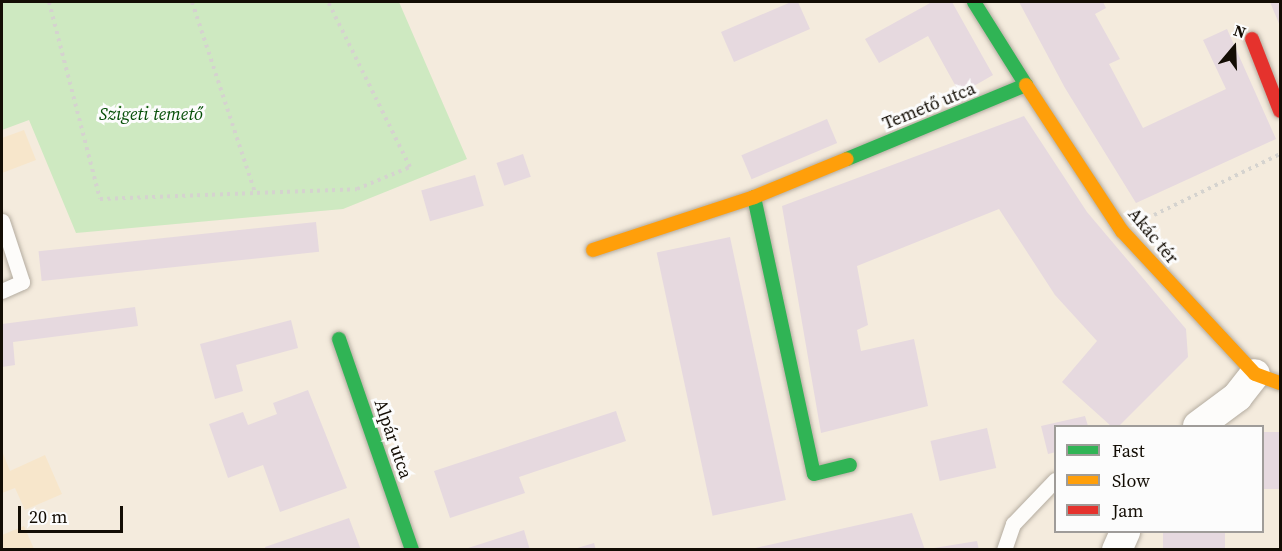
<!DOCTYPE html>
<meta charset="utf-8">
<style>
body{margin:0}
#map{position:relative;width:1282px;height:551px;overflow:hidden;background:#f4ebdd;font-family:"Source Serif 4",serif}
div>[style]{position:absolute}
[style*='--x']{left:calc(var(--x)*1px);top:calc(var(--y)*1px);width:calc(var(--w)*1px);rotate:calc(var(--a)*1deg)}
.built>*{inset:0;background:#f7e6cb}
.green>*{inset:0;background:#cee9c1}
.building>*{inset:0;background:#e6d9df;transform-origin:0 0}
.path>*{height:4px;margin-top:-2px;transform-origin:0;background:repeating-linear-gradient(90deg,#d5d3cf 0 3px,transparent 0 7.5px)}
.roads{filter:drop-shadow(0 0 2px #b4aca0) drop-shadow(0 0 2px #b4aca0)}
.lane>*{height:15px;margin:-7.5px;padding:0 7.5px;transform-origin:7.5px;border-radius:7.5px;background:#fdfcfa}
.street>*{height:30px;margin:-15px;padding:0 15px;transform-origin:15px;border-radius:15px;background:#fdfcfa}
.fast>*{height:14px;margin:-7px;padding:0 7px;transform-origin:7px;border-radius:7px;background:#30b455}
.slow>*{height:14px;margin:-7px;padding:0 7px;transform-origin:7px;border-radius:7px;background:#ff9f0a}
.jam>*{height:14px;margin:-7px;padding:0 7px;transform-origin:7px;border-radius:7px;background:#e5322d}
span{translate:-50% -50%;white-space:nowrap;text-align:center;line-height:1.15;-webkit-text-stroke:6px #fcfcfc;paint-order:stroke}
.street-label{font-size:18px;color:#130d04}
.park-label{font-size:18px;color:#044e06;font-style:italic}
.frame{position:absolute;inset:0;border:3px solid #130d04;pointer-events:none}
.legend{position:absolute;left:1054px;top:425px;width:210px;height:108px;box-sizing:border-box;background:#fcfcfc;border:2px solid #9f9c99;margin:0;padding:8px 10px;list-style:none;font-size:18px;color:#130d04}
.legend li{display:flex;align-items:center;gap:12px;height:30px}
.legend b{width:30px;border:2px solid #9f9c99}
.north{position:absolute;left:1204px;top:18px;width:60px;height:60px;-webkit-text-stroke:4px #fcfcfc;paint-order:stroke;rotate:19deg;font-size:16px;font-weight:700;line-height:24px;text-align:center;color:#130d04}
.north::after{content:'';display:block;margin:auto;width:21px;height:27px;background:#130d04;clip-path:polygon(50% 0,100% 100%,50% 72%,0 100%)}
.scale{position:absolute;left:18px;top:506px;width:105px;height:27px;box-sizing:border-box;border:3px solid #130d04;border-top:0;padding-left:8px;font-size:18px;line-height:21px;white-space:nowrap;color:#130d04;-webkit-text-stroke:4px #fcfcfc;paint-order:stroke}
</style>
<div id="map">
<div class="built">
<div style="clip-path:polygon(24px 130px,36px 160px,2px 173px,2px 138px)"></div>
<div style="clip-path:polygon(2px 451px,10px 471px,45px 455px,62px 494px,25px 510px,15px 488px,2px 493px)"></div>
<div style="clip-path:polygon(24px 526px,34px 549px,2px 549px,2px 535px)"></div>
</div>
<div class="green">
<div style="clip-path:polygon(2px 2px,399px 2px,467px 159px,343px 209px,76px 233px,29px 120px,2px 130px)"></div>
</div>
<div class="building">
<div style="clip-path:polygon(791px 2px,798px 2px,810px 29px,734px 62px,721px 32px)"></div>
<div style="clip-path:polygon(932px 2px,952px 2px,993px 75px,960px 94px,928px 36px,879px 63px,865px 39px)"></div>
<div style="clip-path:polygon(1019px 2px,1103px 2px,1106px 8px,1095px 14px,1120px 59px,1109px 64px,1143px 128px,1226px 89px,1203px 40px,1227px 29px,1276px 139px,1136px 203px,1065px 88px)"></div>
<div style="clip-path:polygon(1270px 2px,1280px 2px,1280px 26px)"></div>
<div style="clip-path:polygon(1024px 116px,1087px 212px,1186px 329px,1188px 357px,1119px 426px,1111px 426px,1062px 382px,1097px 341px,1055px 295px,999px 209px,857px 266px,868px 325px,857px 330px,861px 351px,914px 339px,928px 406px,821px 433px,782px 206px)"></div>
<div style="left:827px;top:119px;width:26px;height:93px;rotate:67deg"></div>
<div style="left:523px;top:154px;width:24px;height:28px;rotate:71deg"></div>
<div style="left:475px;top:175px;width:32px;height:56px;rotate:74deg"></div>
<div style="left:316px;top:222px;width:30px;height:279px;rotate:84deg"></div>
<div style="left:730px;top:237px;width:269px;height:75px;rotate:78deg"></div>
<div style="clip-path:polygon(135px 307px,138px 326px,13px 342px,15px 365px,2px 367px,2px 324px)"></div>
<div style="clip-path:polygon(291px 320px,298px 348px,236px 365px,243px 391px,215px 399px,200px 344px)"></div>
<div style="clip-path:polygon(308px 390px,347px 488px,280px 512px,263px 465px,228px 478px,209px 424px,243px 412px,248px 425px,277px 414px,273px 403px)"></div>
<div style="clip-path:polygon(616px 411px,626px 441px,519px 477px,525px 493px,450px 518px,434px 471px)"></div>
<div style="clip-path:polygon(1085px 416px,1088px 426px,1056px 426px,1056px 452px,1048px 454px,1041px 426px)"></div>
<div style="left:987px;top:428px;width:41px;height:58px;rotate:77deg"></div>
<div style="left:1280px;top:432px;width:57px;height:18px;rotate:90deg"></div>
<div style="clip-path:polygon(912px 513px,925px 550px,751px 550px,751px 549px)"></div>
<div style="clip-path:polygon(349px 518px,361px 550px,266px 550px,265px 547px)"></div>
<div style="clip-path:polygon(524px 530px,530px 550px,465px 550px,465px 549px)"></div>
<div style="left:1163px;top:532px;width:62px;height:18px"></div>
<div style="clip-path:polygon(977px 541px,979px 550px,934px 550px,934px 548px)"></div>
<div style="clip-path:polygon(594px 543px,596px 550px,574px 550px,574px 549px)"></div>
</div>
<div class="path">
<div style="--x:49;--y:2;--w:203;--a:75.5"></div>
<div style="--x:100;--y:199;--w:257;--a:-2.2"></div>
<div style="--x:357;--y:189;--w:57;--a:-22.5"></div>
<div style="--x:410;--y:167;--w:184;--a:-116.4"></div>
<div style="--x:192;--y:2;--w:200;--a:71.7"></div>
<div style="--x:1154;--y:215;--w:140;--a:-25.8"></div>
</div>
<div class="roads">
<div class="lane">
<div style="--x:2;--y:221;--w:64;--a:71.8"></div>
<div style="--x:22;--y:282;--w:22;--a:156"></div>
<div style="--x:1004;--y:550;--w:28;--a:-71"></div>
<div style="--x:1013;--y:524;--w:61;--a:-46.3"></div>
</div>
<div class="street">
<div style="--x:1198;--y:426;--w:49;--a:-36.6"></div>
<div style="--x:1237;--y:397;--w:29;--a:-52"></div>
<div style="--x:1117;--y:550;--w:20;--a:-66"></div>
</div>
<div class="fast">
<div style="--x:847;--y:159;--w:194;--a:-22.5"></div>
<div style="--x:1026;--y:85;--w:98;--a:-122.1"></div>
<div style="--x:754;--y:197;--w:283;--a:77.8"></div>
<div style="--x:814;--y:474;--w:37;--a:-14"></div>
<div style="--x:339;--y:339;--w:223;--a:70.9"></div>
</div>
<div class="slow">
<div style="--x:1026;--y:85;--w:175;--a:56.7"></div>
<div style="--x:1122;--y:231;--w:195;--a:47.1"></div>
<div style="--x:1255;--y:374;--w:27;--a:20"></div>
<div style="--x:593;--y:250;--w:169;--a:-18.2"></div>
<div style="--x:754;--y:197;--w:100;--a:-22.2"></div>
</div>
<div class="jam">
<div style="--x:1252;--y:39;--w:77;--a:68.7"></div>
</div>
</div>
<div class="street-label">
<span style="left:929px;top:106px;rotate:-22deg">Temető utca</span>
<span style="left:1153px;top:236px;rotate:50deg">Akác tér</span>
<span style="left:393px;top:439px;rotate:71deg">Alpár utca</span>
</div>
<div class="park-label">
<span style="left:151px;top:114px">Szigeti temető</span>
</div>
<div class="frame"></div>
<ul class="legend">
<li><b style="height:8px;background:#30b455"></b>Fast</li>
<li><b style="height:8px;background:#ff9f0a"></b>Slow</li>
<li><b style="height:8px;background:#e5322d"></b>Jam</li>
</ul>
<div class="north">N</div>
<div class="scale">20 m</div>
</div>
